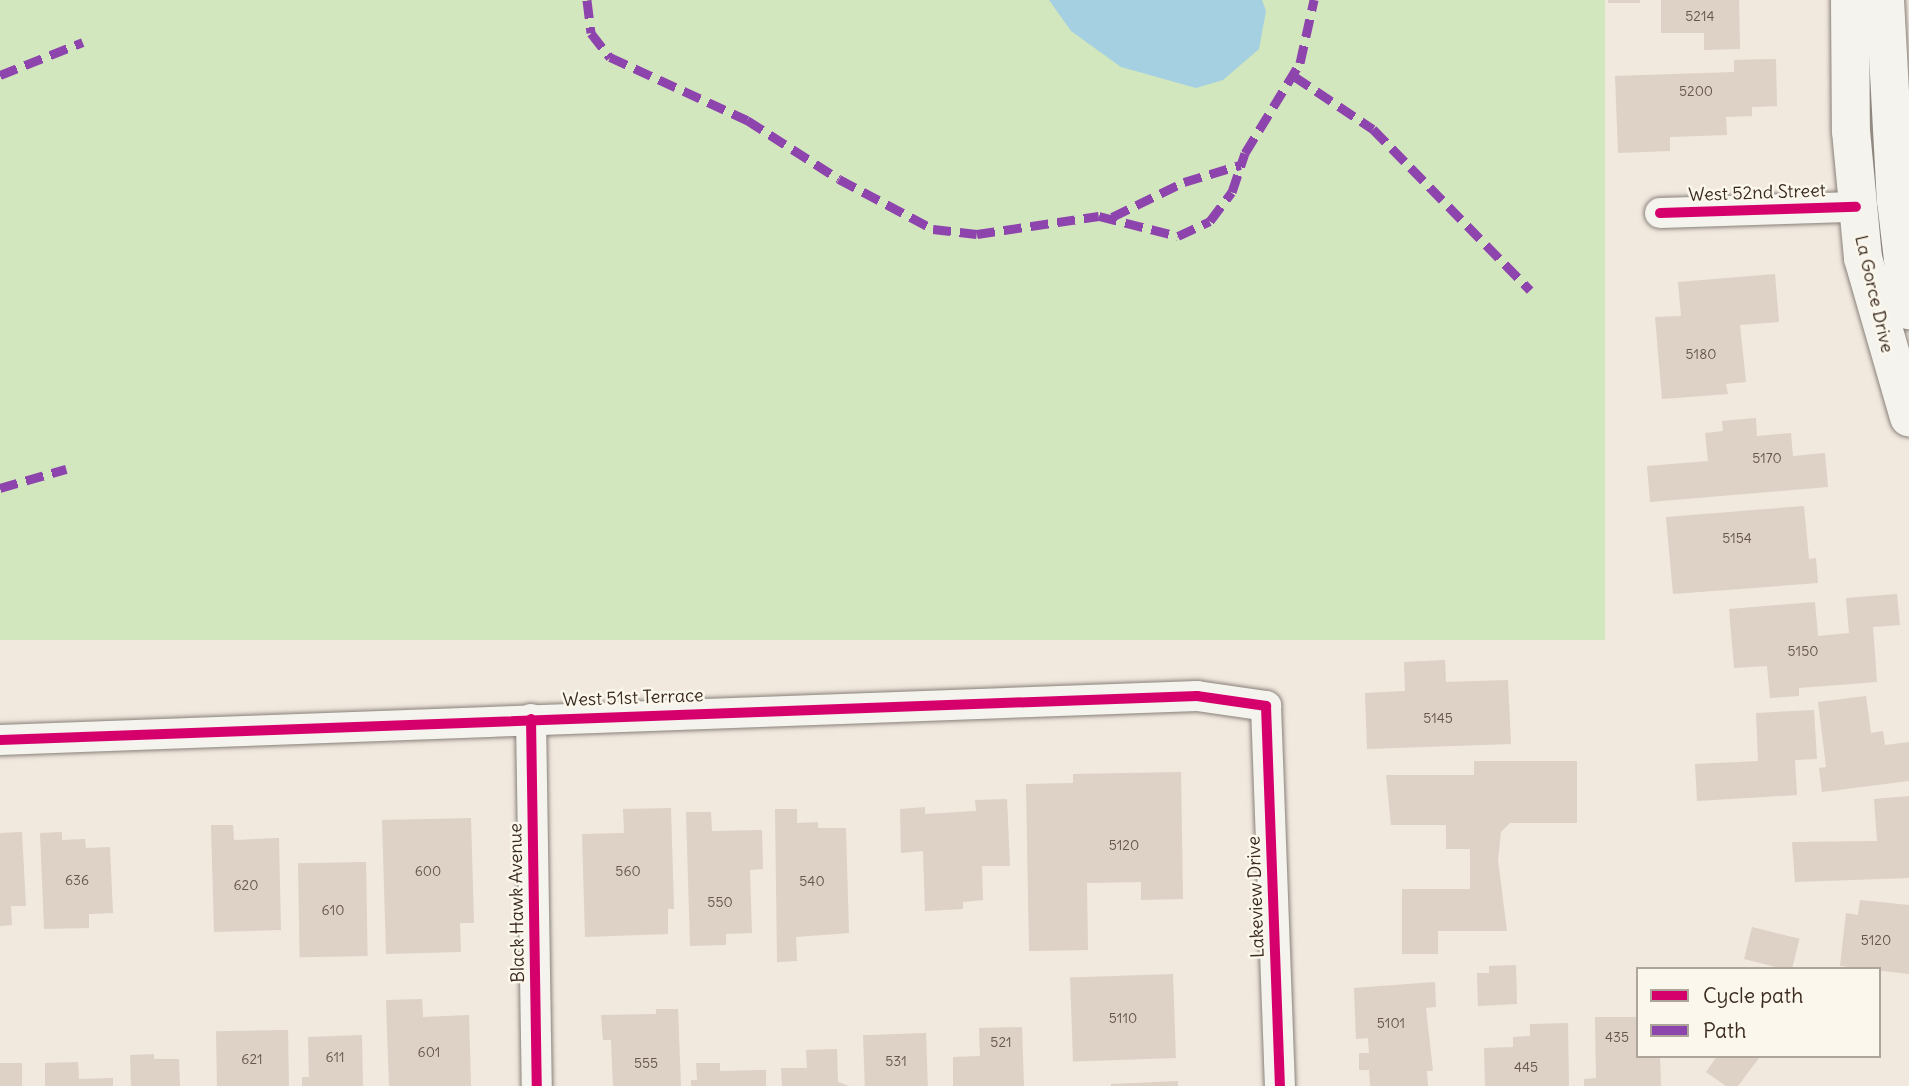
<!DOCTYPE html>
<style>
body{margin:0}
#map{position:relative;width:1909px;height:1086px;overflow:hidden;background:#f1e8de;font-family:Delius,sans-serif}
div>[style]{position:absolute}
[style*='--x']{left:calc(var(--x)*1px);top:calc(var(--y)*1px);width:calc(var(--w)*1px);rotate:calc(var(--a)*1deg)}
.green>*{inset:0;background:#d2e7be;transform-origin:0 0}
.water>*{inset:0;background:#a4d0e2}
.building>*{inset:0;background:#ded1c5;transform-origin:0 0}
.roads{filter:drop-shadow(0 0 2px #888179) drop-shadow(0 0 2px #888179)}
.street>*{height:30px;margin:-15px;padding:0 15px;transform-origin:15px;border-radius:15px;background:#f5f3ee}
.secondary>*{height:38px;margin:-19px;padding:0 19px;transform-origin:19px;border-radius:19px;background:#f5f3ee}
.quiet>*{height:9px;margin-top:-4.5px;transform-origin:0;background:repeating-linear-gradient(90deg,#8e44ad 0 18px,transparent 0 27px)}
.cycleway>*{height:10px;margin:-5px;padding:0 5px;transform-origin:5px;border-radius:5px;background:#d6006c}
span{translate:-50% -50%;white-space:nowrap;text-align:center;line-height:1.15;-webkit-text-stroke:5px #fbf7ec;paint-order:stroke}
.number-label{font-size:14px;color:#66564a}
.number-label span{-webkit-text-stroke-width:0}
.street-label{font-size:18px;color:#3b2a1e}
.legend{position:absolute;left:1636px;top:967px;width:245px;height:91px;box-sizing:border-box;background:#fbf7ec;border:2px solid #aea59a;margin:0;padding:9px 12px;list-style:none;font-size:21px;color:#3b2a1e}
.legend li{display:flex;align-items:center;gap:14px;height:35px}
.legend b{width:35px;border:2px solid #aea59a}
</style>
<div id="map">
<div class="green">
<div style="left:0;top:0;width:1605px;height:640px"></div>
</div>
<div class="water">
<div style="clip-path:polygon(1049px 0,1262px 0,1266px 11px,1259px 49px,1223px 80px,1196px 88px,1121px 67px,1071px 31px)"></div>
</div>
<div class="building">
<div style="left:1608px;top:0;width:32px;height:3px"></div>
<div style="clip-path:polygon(1661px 0,1739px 0,1740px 49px,1704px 50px,1704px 33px,1661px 33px)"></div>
<div style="clip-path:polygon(1776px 59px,1777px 106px,1752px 107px,1752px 116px,1726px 117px,1727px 135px,1670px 137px,1670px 151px,1618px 153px,1615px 76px,1734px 72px,1734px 60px)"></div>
<div style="clip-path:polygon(1775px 274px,1779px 322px,1740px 325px,1746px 382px,1726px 384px,1728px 394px,1662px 399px,1655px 317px,1681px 316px,1678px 282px)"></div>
<div style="clip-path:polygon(1756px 418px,1757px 436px,1791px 433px,1793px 456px,1825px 453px,1828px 487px,1650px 502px,1647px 466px,1708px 461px,1705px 433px,1723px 431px,1722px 421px)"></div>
<div style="clip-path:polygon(1804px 506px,1809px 559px,1816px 558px,1818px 583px,1673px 594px,1666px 517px)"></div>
<div style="clip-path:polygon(1897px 594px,1900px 625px,1873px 627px,1877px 682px,1799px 688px,1799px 696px,1770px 698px,1767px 666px,1734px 668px,1729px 609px,1815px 602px,1818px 636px,1849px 633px,1846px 598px)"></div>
<div style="clip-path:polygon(1445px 660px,1446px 682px,1508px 680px,1511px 744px,1367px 749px,1365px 693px,1405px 691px,1404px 662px)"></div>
<div style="clip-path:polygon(1866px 696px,1871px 733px,1883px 731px,1885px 745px,1909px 742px,1909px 781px,1822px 792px,1819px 768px,1826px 767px,1818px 702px)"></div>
<div style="clip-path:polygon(1814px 710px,1817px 759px,1795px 760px,1797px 795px,1697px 801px,1695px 764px,1758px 761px,1756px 713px)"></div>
<div style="clip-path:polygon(1474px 761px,1577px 761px,1577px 823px,1510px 823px,1501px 832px,1498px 860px,1507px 931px,1438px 931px,1438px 954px,1402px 954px,1402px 889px,1470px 889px,1470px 849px,1446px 849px,1446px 825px,1391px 825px,1386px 775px,1474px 775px)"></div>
<div style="clip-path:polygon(1181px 772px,1183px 899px,1141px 900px,1141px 882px,1087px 883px,1088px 950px,1029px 951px,1026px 784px,1073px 783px,1073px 774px)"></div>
<div style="clip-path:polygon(1909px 796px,1909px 878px,1795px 882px,1792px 842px,1877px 841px,1874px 799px)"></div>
<div style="clip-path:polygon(1007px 799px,1010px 866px,982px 866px,983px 900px,963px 902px,963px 909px,925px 911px,923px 851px,901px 853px,900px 809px,925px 807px,925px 814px,976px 811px,975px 800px)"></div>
<div style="clip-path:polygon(671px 808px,674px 909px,668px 909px,668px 934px,585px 937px,582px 834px,624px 833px,623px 809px)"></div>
<div style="clip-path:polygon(775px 809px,797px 809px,797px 823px,818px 822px,818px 828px,846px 828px,849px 933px,796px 937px,797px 961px,777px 962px)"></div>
<div style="clip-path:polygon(686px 812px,711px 812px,712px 831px,762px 830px,763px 869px,750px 870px,752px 933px,726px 934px,726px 945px,690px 946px)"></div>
<div style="clip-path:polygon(471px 818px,474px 923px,460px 923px,461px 952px,386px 954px,382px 820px)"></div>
<div style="clip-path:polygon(211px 825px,233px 825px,234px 840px,279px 838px,281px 930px,214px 932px)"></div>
<div style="clip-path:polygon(22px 832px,26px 906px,11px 906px,12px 925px,0 926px,0 833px)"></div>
<div style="clip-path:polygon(62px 832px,62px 840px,85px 839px,86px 848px,110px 847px,113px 913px,89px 914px,89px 928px,44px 929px,40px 833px)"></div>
<div style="left:366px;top:862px;width:94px;height:68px;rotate:89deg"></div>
<div style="clip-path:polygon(1860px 900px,1909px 905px,1909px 974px,1840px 966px,1846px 913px,1858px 915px)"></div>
<div style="left:1752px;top:927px;width:49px;height:33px;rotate:14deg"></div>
<div style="clip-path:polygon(1516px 965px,1517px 1004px,1478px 1006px,1477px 973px,1489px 973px,1489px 966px)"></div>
<div style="left:1173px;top:974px;width:84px;height:103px;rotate:88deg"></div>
<div style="clip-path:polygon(1435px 982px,1436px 1007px,1426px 1008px,1433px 1071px,1427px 1071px,1428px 1086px,1370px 1086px,1369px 1070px,1359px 1070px,1359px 1053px,1369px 1053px,1368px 1038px,1356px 1039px,1354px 988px)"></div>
<div style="clip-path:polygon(422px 999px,423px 1017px,469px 1015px,471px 1086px,389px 1086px,386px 1000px)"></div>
<div style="clip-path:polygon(656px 1009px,678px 1009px,681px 1086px,613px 1086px,611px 1040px,603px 1040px,601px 1015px,656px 1014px)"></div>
<div style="clip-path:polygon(1595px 1017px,1638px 1017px,1638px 1056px,1660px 1056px,1661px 1086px,1584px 1086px,1584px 1079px,1596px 1078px)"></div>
<div style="clip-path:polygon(1568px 1023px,1569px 1086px,1485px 1086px,1484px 1048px,1513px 1047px,1513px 1037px,1530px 1036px,1530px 1024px)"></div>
<div style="clip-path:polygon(1022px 1027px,1024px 1086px,953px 1086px,953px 1057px,980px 1056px,979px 1028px)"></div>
<div style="left:288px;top:1030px;width:56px;height:72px;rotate:89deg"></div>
<div style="left:926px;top:1033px;width:53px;height:63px;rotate:88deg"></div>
<div style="clip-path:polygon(362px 1035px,363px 1086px,302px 1086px,302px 1077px,309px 1077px,308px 1037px)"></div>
<div style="clip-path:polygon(837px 1049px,838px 1082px,849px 1086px,782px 1086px,781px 1068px,807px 1068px,806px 1050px)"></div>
<div style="clip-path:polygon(154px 1054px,154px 1059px,179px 1059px,180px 1086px,131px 1086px,130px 1055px)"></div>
<div style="clip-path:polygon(1717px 1056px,1778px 1056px,1778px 1057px,1759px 1058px,1738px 1086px,1726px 1086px,1706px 1072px)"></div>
<div style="clip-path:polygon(78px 1062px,79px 1079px,113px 1078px,113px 1086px,45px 1086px,45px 1063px)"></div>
<div style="left:22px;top:1063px;width:23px;height:22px;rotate:90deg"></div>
<div style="clip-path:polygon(696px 1063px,720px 1063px,720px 1071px,766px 1070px,766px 1086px,691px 1086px,691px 1080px,697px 1080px)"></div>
<div style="clip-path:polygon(1178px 1081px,1178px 1086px,1111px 1086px,1111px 1084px)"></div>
</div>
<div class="roads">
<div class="street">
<div style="--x:1660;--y:213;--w:196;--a:-1.8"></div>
<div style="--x:531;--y:719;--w:367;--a:89.1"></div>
<div style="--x:0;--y:740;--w:1198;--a:-2.11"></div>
<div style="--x:1197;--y:696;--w:70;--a:8.2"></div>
<div style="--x:1266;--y:706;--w:380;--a:87.9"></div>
</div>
<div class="secondary">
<div style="--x:1850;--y:0;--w:131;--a:89.6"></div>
<div style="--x:1851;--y:131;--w:128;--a:84.6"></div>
<div style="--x:1863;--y:258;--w:166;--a:73.9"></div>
<div style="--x:1885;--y:0;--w:200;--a:86.9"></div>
<div style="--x:1896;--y:200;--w:111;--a:83.3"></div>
</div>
</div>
<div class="quiet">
<div style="--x:587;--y:0;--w:33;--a:83"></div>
<div style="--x:591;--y:33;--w:31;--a:52"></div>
<div style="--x:610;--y:57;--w:151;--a:24.7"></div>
<div style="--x:747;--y:120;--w:109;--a:32.7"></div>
<div style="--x:839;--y:179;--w:106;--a:28"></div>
<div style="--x:933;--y:229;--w:44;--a:6.5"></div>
<div style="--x:977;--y:234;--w:123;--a:-8.4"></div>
<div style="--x:1099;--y:216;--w:81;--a:14.2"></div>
<div style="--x:1178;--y:236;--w:35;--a:-25"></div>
<div style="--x:1210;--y:221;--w:36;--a:-53"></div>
<div style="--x:1232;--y:192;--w:41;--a:-71.6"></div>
<div style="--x:1245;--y:153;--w:105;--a:-58.6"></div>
<div style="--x:1300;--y:63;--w:65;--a:-77.5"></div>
<div style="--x:0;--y:75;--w:89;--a:-21.7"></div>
<div style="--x:1294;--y:76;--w:95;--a:33.9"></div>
<div style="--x:1373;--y:129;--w:225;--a:45.7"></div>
<div style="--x:1112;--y:217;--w:80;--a:-25.9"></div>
<div style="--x:1184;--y:182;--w:59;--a:-16.9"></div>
<div style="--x:0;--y:488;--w:69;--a:-16.1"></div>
</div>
<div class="cycleway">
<div style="--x:1660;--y:213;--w:196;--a:-1.8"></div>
<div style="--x:531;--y:719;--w:367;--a:89.1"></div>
<div style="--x:0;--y:740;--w:1198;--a:-2.11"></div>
<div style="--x:1197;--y:696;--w:70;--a:8.2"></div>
<div style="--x:1266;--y:706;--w:380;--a:87.9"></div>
</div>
<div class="number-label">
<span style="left:1700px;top:16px">5214</span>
<span style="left:1696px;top:91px">5200</span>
<span style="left:1701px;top:354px">5180</span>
<span style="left:1767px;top:458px">5170</span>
<span style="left:1737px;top:538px">5154</span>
<span style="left:1803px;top:651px">5150</span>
<span style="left:1438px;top:718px">5145</span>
<span style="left:1124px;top:845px">5120</span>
<span style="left:428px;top:871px">600</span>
<span style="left:628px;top:871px">560</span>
<span style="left:77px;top:880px">636</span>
<span style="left:812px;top:881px">540</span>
<span style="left:246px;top:885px">620</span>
<span style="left:720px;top:902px">550</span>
<span style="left:333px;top:910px">610</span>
<span style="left:1876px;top:940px">5120</span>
<span style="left:1123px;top:1018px">5110</span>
<span style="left:1391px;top:1023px">5101</span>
<span style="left:1617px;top:1037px">435</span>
<span style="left:1001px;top:1042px">521</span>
<span style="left:429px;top:1052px">601</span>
<span style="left:335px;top:1057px">611</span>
<span style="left:252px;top:1059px">621</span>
<span style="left:896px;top:1061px">531</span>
<span style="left:646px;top:1063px">555</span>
<span style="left:1526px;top:1067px">445</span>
</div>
<div class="street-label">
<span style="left:1757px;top:193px;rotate:-2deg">West 52nd Street</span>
<span style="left:1874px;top:294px;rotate:77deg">La Gorce Drive</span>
<span style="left:633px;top:698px;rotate:-2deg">West 51st Terrace</span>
<span style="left:1256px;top:897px;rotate:-92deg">Lakeview Drive</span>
<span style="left:517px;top:903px;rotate:-91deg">Black Hawk Avenue</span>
</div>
<ul class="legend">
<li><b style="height:9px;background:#d6006c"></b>Cycle path</li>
<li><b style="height:9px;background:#8e44ad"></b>Path</li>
</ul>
</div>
